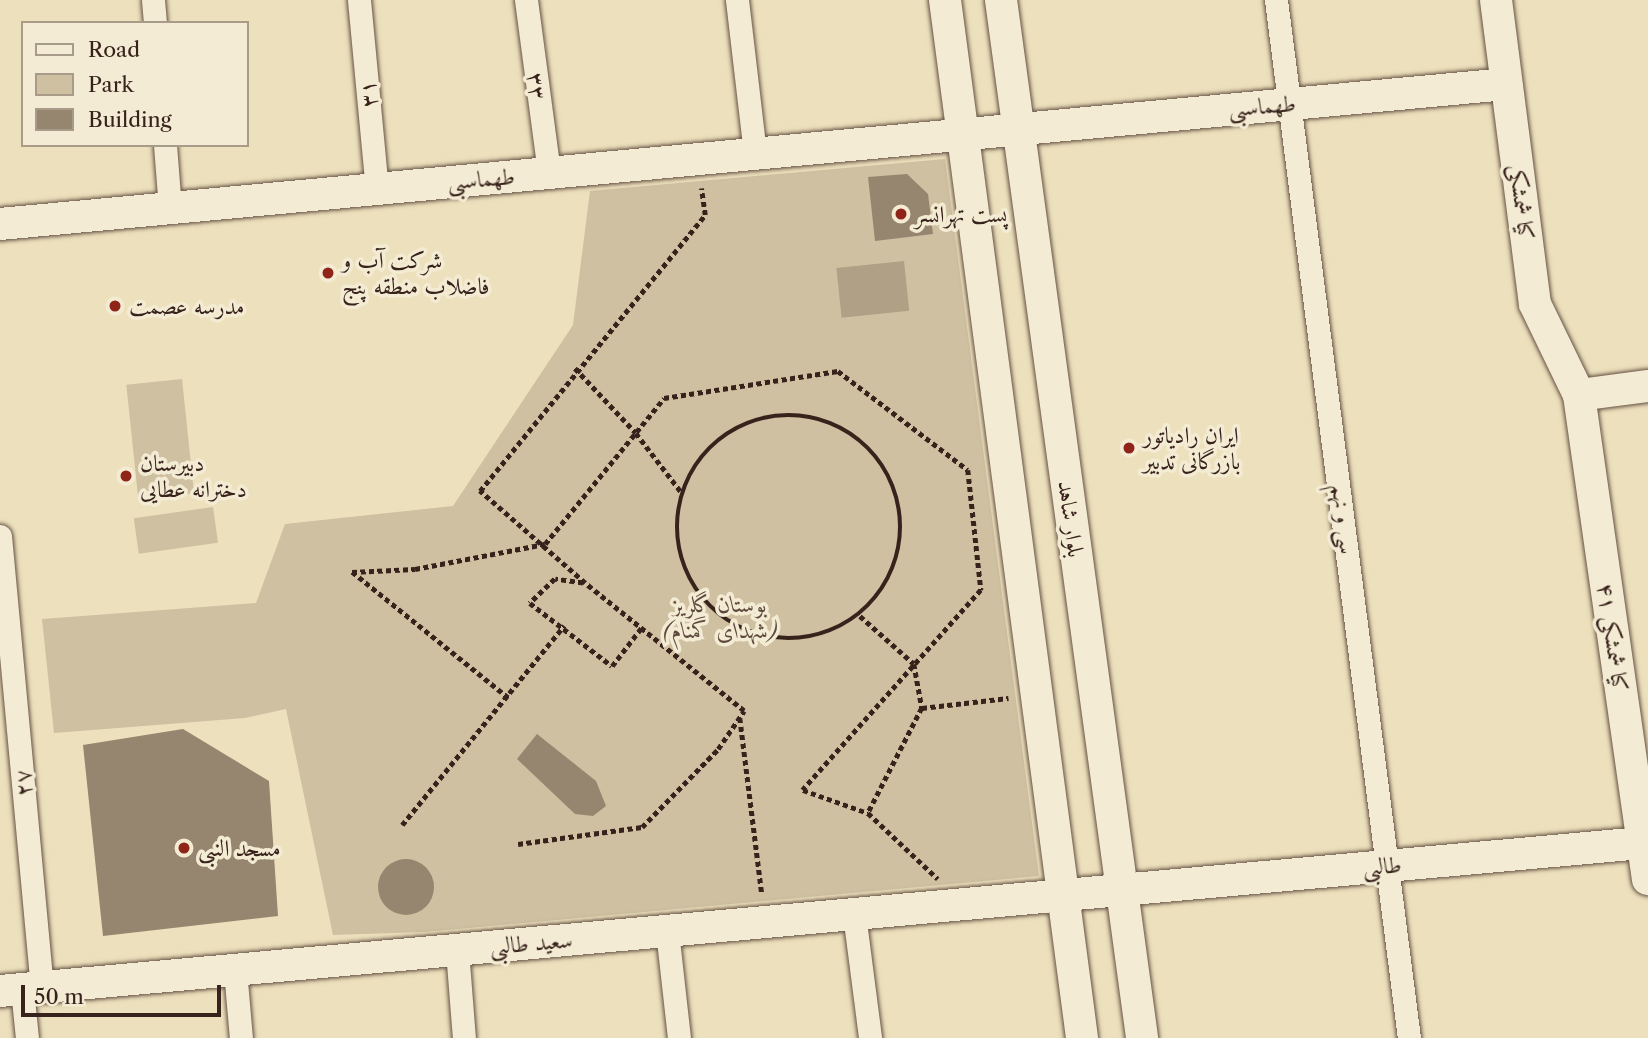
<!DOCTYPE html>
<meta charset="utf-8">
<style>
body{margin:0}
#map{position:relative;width:1648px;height:1038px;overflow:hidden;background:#ede0bc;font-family:"Libre Caslon Text",Amiri,serif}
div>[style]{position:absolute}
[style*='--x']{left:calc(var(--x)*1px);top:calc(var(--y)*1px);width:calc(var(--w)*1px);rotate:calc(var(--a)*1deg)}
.green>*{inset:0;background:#cec0a1;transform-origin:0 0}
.water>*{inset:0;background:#afa086;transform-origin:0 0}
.building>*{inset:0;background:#96856f}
.round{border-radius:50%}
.path>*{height:4.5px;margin-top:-2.25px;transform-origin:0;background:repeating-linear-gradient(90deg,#38231c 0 5px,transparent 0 8.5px)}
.path>.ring{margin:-2.25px;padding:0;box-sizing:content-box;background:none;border:4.5px solid #38231c;border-radius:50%}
.roads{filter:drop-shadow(0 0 2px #655244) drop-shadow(0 0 2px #655244)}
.street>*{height:23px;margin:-11.5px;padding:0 11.5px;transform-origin:11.5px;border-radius:11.5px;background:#f3ebd3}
.secondary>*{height:32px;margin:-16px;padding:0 16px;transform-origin:16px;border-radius:16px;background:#f3ebd3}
.dots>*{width:19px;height:19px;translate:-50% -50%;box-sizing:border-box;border:4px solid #f3ebd3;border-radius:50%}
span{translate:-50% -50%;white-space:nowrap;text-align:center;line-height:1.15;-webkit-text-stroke:7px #f3ebd3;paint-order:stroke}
.street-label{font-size:23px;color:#38231c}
.poi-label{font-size:23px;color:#38231c}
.left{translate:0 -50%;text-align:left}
.park-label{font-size:23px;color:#5e4a3d;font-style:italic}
.legend{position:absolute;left:21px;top:21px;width:228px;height:126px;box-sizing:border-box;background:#f3ebd3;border:2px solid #a89b8a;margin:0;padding:9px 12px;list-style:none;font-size:21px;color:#38231c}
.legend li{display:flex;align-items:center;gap:14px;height:35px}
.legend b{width:35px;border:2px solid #a89b8a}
.scale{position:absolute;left:21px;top:985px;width:200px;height:32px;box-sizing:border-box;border:4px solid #38231c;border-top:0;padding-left:9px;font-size:21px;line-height:24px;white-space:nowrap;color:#38231c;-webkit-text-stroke:5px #f3ebd3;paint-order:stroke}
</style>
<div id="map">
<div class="green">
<div style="clip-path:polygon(945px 159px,1039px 876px,425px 932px,333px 935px,286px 709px,245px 718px,54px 733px,42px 619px,256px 603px,285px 524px,453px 506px,573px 325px,590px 191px)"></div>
<div style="left:182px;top:379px;width:115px;height:56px;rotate:84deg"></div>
<div style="left:213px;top:507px;width:36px;height:80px;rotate:82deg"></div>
</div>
<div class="water">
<div style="left:904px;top:261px;width:50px;height:68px;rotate:84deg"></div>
</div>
<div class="building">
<div style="clip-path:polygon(907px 174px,928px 194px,933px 234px,875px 241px,868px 177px)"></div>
<div style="clip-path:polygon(183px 729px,269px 781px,278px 916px,103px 936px,83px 745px)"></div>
<div style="clip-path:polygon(537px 734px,596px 781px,606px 806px,593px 816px,575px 814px,517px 759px)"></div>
<div class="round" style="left:378px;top:859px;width:56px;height:56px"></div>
</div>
<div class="path">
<div style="--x:575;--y:368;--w:89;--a:46.8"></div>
<div style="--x:636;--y:433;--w:76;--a:52.5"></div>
<div class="ring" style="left:677px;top:415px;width:219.5px;height:219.5px"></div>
<div style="--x:583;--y:583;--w:28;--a:-172"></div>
<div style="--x:555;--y:579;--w:35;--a:136"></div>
<div style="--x:530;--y:603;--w:103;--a:37.5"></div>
<div style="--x:612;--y:666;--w:49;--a:-52.4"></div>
<div style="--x:860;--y:616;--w:72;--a:41.6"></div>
<div style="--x:914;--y:664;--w:45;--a:79.7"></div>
<div style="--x:922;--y:708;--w:118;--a:117.2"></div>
<div style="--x:508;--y:698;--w:201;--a:-141.1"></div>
<div style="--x:352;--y:572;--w:63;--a:-2.7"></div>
<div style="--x:415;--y:569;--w:132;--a:-10.9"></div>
<div style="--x:545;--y:544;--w:188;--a:-50.8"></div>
<div style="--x:664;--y:398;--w:176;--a:-8.8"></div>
<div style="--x:838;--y:371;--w:163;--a:37.3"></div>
<div style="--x:968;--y:470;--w:121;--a:83.8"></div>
<div style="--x:981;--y:590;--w:268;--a:131.7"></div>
<div style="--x:803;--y:790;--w:69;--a:19.5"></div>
<div style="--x:868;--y:813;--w:96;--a:43.3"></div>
<div style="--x:922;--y:708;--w:87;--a:-6.6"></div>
<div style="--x:740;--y:718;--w:177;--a:82.9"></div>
<div style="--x:402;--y:825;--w:257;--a:-50.9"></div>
<div style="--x:518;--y:844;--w:125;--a:-7.8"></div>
<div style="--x:642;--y:827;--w:109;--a:-45.7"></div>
<div style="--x:718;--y:749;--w:46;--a:-55.6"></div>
<div style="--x:744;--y:711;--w:204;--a:-141.2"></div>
<div style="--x:585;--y:583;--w:140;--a:-138.8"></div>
<div style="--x:480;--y:491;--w:356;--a:-50.8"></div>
<div style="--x:705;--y:215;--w:27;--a:-98"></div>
</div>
<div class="roads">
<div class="street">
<div style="--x:153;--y:0;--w:23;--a:85"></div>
<div style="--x:359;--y:0;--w:190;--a:84.6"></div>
<div style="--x:526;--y:0;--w:175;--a:82.4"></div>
<div style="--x:737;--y:0;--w:154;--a:83.3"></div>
<div style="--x:1276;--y:0;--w:1046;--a:82.7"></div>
<div style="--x:165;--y:145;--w:63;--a:85.5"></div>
<div style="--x:0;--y:536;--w:454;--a:84.7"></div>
<div style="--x:854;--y:914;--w:125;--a:82.6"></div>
<div style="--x:667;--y:931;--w:108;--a:83.6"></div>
<div style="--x:457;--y:950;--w:88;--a:85.5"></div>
<div style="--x:235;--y:970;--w:68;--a:85"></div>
<div style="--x:22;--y:989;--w:49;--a:84.2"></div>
</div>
<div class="secondary">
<div style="--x:945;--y:0;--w:1047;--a:82.48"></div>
<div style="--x:1001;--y:0;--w:1048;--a:82.26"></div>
<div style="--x:1496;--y:0;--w:306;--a:82.7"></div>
<div style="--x:1535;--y:304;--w:101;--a:64.2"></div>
<div style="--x:1579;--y:395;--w:489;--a:81.9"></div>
<div style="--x:0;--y:224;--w:1513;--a:-5.31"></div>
<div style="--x:1579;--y:395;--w:70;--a:-7.4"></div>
<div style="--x:0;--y:991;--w:1649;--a:-5.15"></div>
</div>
</div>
<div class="dots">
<div style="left:901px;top:214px;background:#8f2418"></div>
<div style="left:328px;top:273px;background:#8f2418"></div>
<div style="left:115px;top:306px;background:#8f2418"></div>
<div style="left:1129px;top:448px;background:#8f2418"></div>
<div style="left:126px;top:476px;background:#8f2418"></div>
<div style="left:184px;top:848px;background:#8f2418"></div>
</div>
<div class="street-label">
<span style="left:537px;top:86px;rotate:83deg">۳۳</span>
<span style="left:368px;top:94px;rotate:-95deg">۳۱</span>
<span style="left:1262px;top:106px;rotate:-5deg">طهماسبی</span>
<span style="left:481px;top:179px;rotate:-5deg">طهماسبی</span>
<span style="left:1522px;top:202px;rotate:83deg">کیا شمشکی</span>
<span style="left:1071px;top:519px;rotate:82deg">بلوار شاهد</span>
<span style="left:1344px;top:519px;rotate:83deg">سی و نهم</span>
<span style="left:1613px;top:637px;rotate:82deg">۴۱ کیا شمشکی</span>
<span style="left:23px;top:783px;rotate:-95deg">۲۷</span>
<span style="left:1382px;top:866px;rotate:-5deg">طالبی</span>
<span style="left:531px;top:943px;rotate:-5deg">سعید طالبی</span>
</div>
<div class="poi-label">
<span class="left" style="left:915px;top:214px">پست تهرانسر</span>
<span class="left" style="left:342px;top:273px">شرکت آب و<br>فاضلاب منطقه پنج</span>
<span class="left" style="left:129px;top:306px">مدرسه عصمت</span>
<span class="left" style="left:1143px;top:448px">ایران رادیاتور<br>بازرگانی تدبیر</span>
<span class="left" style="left:140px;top:476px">دبیرستان<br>دخترانه عطایی</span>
<span class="left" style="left:198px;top:848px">مسجد النبی</span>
</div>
<div class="park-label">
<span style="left:720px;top:617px">بوستان گلریز<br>(شهدای گمنام)</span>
</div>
<ul class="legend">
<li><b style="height:9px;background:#f3ebd3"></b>Road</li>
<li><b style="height:19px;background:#cec0a1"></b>Park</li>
<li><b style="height:19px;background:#96856f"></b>Building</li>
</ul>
<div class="scale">50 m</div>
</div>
